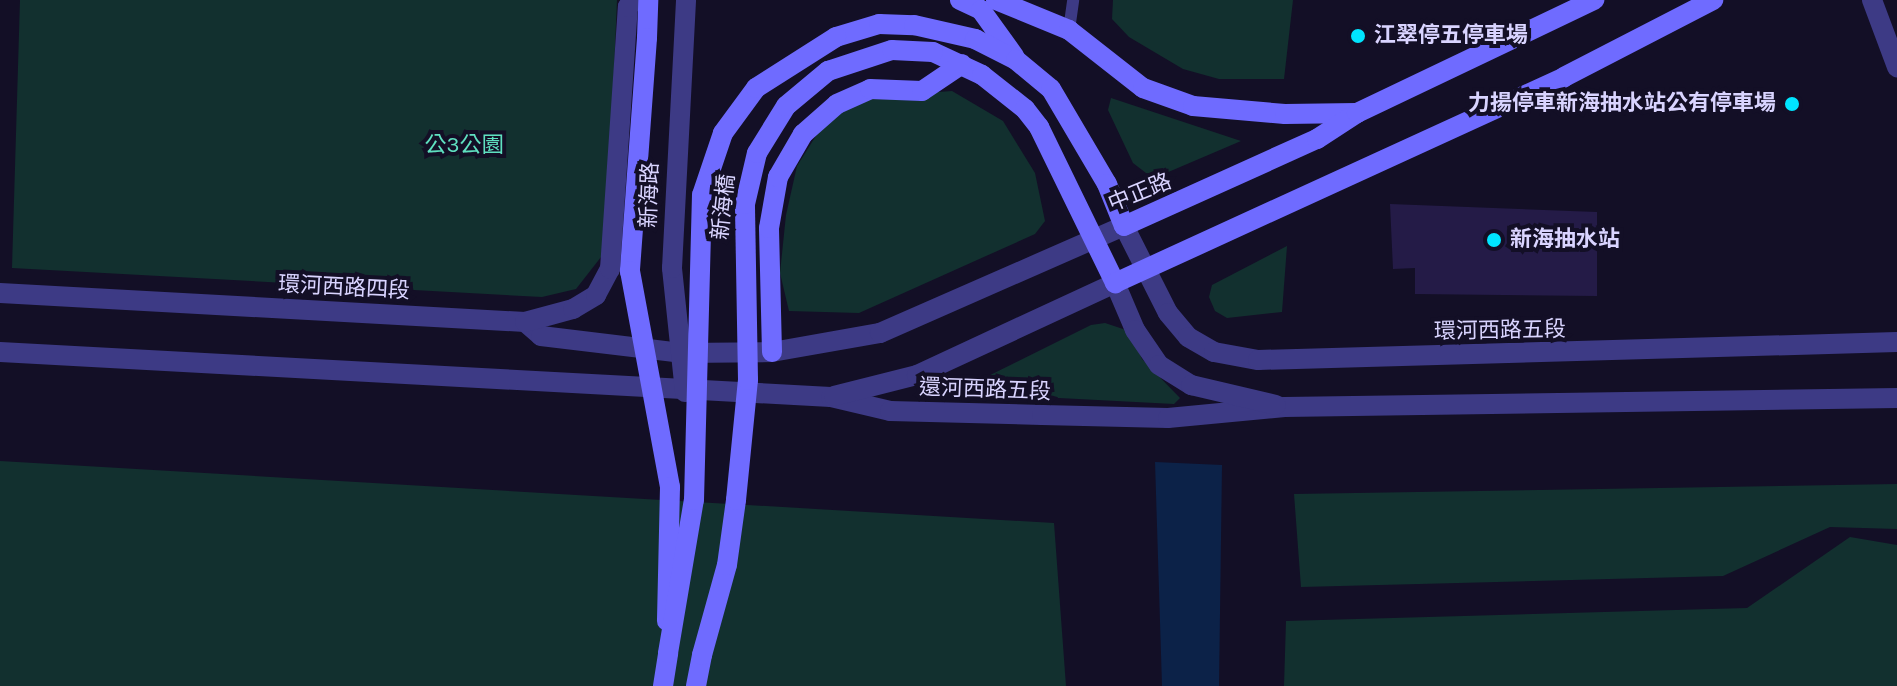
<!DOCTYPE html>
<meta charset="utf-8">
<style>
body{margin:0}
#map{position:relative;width:1897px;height:686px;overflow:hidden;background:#130f26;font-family:Karla,"Noto Sans TC",sans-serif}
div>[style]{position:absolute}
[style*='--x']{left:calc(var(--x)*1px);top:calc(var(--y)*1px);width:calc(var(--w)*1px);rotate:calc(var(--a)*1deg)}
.green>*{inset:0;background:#12302f}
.water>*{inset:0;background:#0c2248}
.building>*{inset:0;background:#241b47}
.service>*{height:12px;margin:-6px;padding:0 6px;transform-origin:6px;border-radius:6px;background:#3d3a85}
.minor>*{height:20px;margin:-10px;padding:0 10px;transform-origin:10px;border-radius:10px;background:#3d3a85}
.tertiary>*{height:20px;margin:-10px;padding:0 10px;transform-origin:10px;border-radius:10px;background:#3d3a85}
.secondary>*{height:20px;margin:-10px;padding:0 10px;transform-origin:10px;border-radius:10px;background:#6f6bff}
.secondary-bridge>*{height:20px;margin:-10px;padding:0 10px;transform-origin:10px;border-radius:10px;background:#6f6bff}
.dots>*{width:22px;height:22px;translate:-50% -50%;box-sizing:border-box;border:4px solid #130f26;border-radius:50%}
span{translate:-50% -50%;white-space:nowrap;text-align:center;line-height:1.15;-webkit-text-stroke:8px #130f26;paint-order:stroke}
.poi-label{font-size:22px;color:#d9d4ff;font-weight:700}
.left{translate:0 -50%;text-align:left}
.right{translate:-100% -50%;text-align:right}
.park-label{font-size:22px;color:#5fe0c0}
.street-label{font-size:22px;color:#d9d4ff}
</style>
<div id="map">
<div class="green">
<div style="clip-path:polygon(20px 0,617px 0,607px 237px,601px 257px,576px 289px,542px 297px,12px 268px)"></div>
<div style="clip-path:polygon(1113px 0,1293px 0,1284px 79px,1219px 79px,1183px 69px,1129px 37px,1112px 19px)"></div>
<div style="clip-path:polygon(952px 91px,1003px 121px,1035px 173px,1045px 221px,1035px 234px,859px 313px,789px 311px,780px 273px,786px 215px,797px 166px,819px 131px,859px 98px)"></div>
<div style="clip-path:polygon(1111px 98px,1241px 141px,1159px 176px,1146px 173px,1133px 163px,1108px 110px)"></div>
<div style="clip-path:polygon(1287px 246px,1282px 312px,1227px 318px,1215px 311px,1209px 297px,1212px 285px)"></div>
<div style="clip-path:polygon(1105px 323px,1129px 331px,1142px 359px,1180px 398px,1174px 404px,963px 393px,968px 386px,1091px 325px)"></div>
<div style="clip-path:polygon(0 461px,1054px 523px,1066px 686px,0 686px)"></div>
<div style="clip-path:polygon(1897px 484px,1897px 529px,1830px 527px,1723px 576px,1301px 587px,1294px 494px)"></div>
<div style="clip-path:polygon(1850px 537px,1897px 545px,1897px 686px,1284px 686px,1286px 621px,1747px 608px)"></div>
</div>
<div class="water">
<div style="clip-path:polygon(1155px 462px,1222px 465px,1219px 686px,1162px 686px)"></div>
</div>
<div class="building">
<div style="clip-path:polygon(1390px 204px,1597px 212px,1597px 296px,1415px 294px,1415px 268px,1393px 269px)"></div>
</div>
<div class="service">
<div style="--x:1069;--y:30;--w:30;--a:-82"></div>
</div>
<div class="minor">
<div style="--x:1872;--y:0;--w:72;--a:69.5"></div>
</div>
<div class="tertiary">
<div style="--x:0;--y:293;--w:526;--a:3.16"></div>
<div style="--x:525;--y:322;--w:21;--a:41"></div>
<div style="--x:541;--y:336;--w:141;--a:6.9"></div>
<div style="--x:681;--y:353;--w:91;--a:-0.6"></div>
<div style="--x:772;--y:352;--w:110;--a:-10"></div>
<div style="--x:880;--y:333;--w:266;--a:-23.7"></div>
<div style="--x:1124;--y:226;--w:97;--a:63.2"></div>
<div style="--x:1168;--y:313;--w:31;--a:50"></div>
<div style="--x:1188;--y:337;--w:30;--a:30"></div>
<div style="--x:1214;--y:352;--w:45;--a:10.3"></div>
<div style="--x:1258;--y:360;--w:639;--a:-1.61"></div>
<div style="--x:525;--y:322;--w:50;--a:-15.2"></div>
<div style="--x:573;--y:309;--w:27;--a:-31"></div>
<div style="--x:596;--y:295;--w:30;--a:-62"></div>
<div style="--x:610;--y:269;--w:263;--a:-86.1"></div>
<div style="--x:628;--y:7;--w:9;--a:-54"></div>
<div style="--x:0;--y:352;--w:832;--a:3.1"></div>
<div style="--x:831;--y:397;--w:61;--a:13.3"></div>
<div style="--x:890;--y:411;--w:152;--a:1.5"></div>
<div style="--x:1042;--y:415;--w:126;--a:1.4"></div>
<div style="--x:1168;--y:418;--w:117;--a:-5.4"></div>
<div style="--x:1284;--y:407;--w:613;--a:-0.84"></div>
<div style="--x:685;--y:392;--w:125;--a:-96"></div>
<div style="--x:672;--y:268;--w:268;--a:-87"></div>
<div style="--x:834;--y:396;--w:86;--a:-14.2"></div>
<div style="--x:917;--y:375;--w:218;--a:-24.9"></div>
<div style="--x:1115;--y:283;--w:51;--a:66.9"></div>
<div style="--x:1135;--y:330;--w:42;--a:55.6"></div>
<div style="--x:1159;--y:365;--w:38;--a:32"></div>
<div style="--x:1191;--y:385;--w:87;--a:13.2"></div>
</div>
<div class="secondary">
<div style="--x:960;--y:0;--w:23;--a:25"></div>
<div style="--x:981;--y:10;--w:57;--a:54.3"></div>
<div style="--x:996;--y:0;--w:79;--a:22.3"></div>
<div style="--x:1069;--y:30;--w:94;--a:38.1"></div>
<div style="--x:1143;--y:88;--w:53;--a:19.8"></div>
<div style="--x:1193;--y:106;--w:92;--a:5"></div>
<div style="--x:1285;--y:114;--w:72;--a:-0.8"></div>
<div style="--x:836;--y:37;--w:45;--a:-16.8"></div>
<div style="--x:879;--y:24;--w:35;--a:2"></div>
<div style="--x:914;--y:25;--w:63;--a:12.9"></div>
<div style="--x:975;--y:39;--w:46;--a:27.1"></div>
<div style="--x:1016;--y:60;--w:45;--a:39.6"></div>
<div style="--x:1051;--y:89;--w:110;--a:59.5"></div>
<div style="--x:1107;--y:184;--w:45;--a:68"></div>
<div style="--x:1124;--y:226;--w:212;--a:-24.3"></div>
<div style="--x:1317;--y:139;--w:48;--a:-33"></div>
<div style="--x:1357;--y:113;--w:263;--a:-25.5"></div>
<div style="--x:647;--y:38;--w:38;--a:-88"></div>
<div style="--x:933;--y:52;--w:54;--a:25.1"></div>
<div style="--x:982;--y:75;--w:55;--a:38.3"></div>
<div style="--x:1025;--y:109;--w:23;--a:52"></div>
<div style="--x:1039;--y:127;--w:174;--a:64"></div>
<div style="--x:1115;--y:283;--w:494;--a:-24.6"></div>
<div style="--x:1564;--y:77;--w:168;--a:-27.3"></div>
<div style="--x:772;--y:352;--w:124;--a:-91.4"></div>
<div style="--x:769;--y:228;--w:52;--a:-80"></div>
<div style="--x:778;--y:177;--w:50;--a:-59.8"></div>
<div style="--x:803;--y:134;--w:45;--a:-41.4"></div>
<div style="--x:837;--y:104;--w:36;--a:-24"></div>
<div style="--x:870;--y:89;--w:52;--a:2.2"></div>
<div style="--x:922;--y:91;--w:48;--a:-34"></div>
<div style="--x:663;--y:686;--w:33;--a:-81"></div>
<div style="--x:696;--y:686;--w:32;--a:-79"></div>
</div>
<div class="secondary-bridge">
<div style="--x:647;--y:38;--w:234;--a:94.2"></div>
<div style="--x:630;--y:271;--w:220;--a:79.5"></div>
<div style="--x:670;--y:487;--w:134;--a:91.3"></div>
<div style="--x:668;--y:653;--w:155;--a:-80.4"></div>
<div style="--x:694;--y:500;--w:305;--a:-88.5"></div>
<div style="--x:702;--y:195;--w:65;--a:-71.3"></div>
<div style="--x:723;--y:133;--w:56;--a:-53.7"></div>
<div style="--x:756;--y:88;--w:95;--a:-32.5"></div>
<div style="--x:702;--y:655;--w:93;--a:-74.5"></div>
<div style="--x:727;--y:565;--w:66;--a:-82.1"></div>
<div style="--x:736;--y:500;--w:121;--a:-84.3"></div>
<div style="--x:748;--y:380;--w:176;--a:-91"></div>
<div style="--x:745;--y:204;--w:52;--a:-76.8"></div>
<div style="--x:757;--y:153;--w:55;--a:-58.3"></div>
<div style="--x:786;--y:106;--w:55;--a:-39.8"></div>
<div style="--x:828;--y:71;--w:67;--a:-18.2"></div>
<div style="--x:892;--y:50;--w:41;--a:2.8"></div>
</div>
<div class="dots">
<div style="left:1358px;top:36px;background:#00e5ff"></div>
<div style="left:1792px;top:104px;background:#00e5ff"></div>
<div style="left:1494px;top:240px;background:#00e5ff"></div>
</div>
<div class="poi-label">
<span class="left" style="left:1374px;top:36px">江翠停五停車場</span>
<span class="right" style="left:1776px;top:104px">力揚停車新海抽水站公有停車場</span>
<span class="left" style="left:1510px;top:240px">新海抽水站</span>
</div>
<div class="park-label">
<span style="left:464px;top:146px">公3公園</span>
</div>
<div class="street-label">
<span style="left:1140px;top:193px;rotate:-22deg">中正路</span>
<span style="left:650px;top:195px;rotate:-88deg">新海路</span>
<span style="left:724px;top:207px;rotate:-84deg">新海橋</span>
<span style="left:344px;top:288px;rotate:3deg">環河西路四段</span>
<span style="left:1500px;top:331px;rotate:-1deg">環河西路五段</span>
<span style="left:985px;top:390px;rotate:2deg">還河西路五段</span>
</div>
</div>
